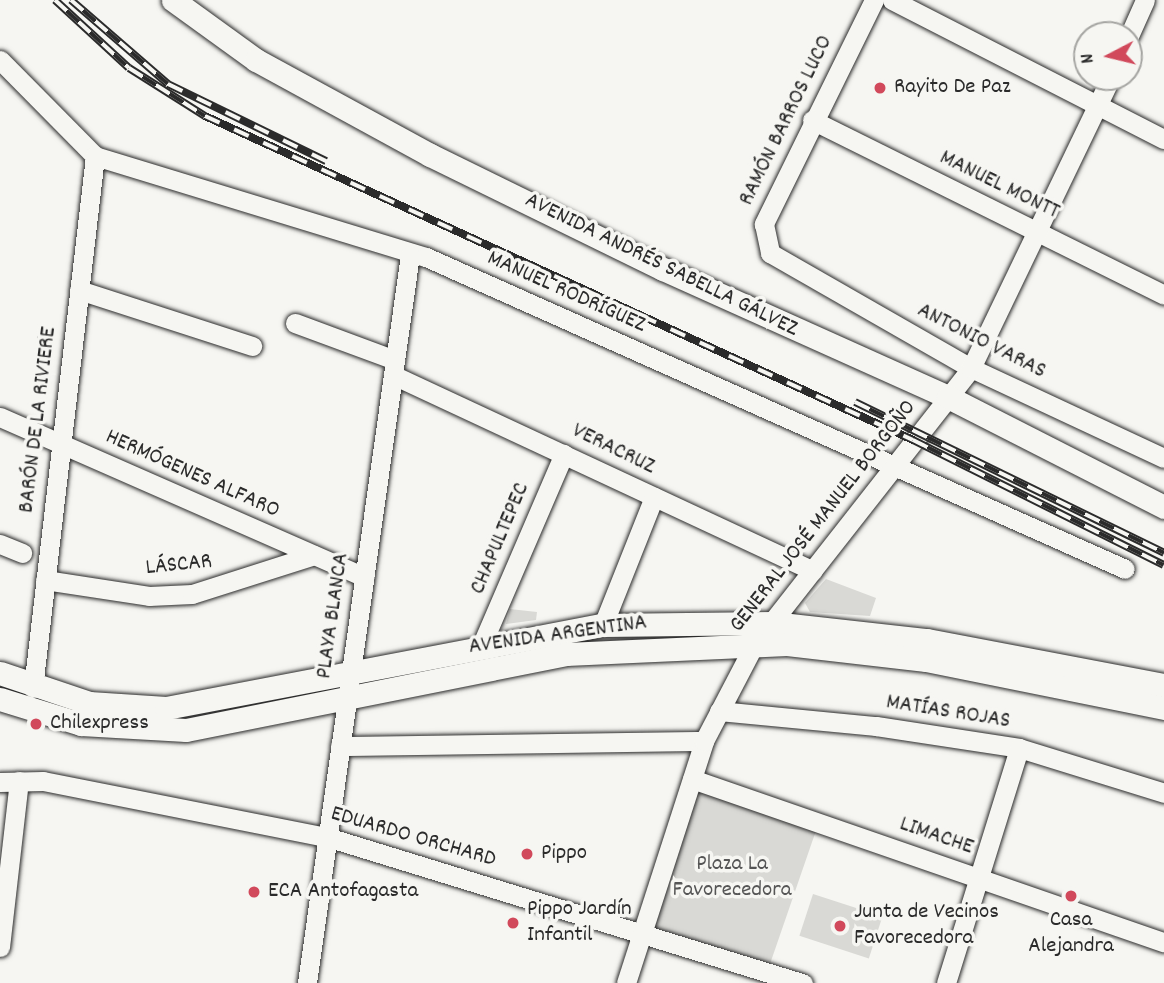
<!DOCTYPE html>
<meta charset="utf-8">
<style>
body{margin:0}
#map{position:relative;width:1164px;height:983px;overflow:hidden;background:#f6f6f2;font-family:Dekko,sans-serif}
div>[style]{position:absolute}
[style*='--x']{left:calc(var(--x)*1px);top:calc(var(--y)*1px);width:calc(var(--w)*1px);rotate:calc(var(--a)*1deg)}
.green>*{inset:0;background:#d9d9d5;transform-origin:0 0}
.water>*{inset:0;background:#aeaeab}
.round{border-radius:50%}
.roads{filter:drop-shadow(0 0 2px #2b2b2b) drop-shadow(0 0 2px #2b2b2b)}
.minor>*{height:19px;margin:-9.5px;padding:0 9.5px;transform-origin:9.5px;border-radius:9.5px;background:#f6f6f2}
.major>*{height:23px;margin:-11.5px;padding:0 11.5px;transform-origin:11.5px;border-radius:11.5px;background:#f6f6f2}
.rail>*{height:8px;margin-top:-4px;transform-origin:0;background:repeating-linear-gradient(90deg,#f6f6f2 0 16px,#2b2b2b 0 32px);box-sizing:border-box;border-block:2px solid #2b2b2b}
.dots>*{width:19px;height:19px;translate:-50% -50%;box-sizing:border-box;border:4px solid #f6f6f2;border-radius:50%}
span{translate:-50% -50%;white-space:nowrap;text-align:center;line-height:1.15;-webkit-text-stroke:7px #f6f6f2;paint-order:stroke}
.poi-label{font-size:23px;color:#2b2b2b}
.left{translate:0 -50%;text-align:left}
.street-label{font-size:23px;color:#2b2b2b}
.park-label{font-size:23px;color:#565656}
.north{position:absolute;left:1073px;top:21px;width:70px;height:70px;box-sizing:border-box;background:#f6f6f2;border:2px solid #a5a5a2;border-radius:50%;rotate:263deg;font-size:19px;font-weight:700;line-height:28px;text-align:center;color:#2b2b2b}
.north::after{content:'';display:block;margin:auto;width:24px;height:32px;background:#d1495b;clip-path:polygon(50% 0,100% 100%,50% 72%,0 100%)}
</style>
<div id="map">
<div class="green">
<div style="clip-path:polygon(826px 579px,876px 598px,870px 616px,810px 612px,805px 603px)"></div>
<div style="clip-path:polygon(510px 609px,537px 612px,536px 620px,506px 624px)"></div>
<div style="left:692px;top:779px;width:134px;height:161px;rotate:19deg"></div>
<div style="left:813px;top:894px;width:73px;height:44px;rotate:18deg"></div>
</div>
<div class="water">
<div class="round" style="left:37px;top:331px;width:16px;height:16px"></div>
</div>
<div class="roads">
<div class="minor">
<div style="--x:874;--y:0;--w:250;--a:116.2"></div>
<div style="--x:764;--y:224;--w:30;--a:78"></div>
<div style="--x:770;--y:253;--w:232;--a:29.8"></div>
<div style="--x:971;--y:368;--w:213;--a:25"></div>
<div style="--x:892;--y:0;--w:305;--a:27.1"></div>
<div style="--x:1129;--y:36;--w:39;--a:-66"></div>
<div style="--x:0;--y:60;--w:135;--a:45.3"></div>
<div style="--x:95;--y:156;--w:346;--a:17"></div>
<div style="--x:426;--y:257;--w:765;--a:24.05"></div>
<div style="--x:812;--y:120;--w:393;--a:26.4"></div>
<div style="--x:79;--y:290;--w:182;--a:17.9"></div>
<div style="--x:295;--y:323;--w:107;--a:20.3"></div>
<div style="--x:393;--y:375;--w:463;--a:25"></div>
<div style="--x:0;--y:417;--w:398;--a:23.7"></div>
<div style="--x:0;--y:544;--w:24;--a:22"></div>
<div style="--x:45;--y:580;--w:105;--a:8.7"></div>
<div style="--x:149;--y:596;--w:43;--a:-2.7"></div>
<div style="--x:192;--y:594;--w:128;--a:-17.7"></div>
<div style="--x:603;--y:625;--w:138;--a:-68.3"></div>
<div style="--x:482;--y:644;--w:207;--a:-66.7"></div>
<div style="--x:33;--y:688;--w:536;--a:-83.35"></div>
<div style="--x:719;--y:711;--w:158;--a:5.5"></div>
<div style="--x:876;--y:726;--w:145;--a:8.7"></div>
<div style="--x:1019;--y:748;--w:152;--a:17.2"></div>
<div style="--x:340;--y:746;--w:364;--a:-0.8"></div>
<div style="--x:692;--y:779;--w:499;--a:19.1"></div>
<div style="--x:0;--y:782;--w:43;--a:-1.3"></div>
<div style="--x:43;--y:781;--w:289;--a:11.2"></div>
<div style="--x:327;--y:837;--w:498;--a:17.1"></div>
<div style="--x:0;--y:947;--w:167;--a:-83.5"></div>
<div style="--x:307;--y:983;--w:735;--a:-81.95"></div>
<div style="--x:626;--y:983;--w:254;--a:-72.1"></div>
<div style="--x:704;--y:741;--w:108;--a:-62.5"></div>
<div style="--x:754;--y:645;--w:352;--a:-51.9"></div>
<div style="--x:971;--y:368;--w:323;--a:-64.3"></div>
<div style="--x:946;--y:983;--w:246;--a:-72.7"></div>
</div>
<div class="major">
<div style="--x:173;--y:0;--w:102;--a:35.9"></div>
<div style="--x:256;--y:60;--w:198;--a:28.6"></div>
<div style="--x:430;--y:155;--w:259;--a:26.1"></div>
<div style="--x:663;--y:269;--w:312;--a:24.2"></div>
<div style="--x:948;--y:397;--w:242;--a:27"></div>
<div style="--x:0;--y:673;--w:94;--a:18.6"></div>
<div style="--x:89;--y:703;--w:77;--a:3.7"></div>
<div style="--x:166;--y:708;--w:445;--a:-10.8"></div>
<div style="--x:603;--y:625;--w:169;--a:-0.7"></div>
<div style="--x:772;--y:623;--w:156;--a:6.3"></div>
<div style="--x:927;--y:640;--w:241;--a:10.8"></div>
<div style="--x:0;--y:699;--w:85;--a:17.2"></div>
<div style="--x:81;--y:724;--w:105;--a:3.3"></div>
<div style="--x:186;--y:730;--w:388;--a:-11.3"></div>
<div style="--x:566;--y:654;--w:221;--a:-2.6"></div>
<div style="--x:787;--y:644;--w:140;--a:6.6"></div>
<div style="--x:926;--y:660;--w:243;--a:11.4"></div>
</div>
</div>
<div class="rail">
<div style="--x:55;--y:0;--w:100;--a:42.6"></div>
<div style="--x:129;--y:68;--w:90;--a:32.3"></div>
<div style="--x:205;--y:116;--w:779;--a:24.59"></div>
<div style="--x:913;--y:440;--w:280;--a:26.5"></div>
<div style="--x:71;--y:0;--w:128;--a:40.9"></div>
<div style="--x:168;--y:84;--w:176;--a:26"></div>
<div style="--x:855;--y:402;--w:344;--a:26"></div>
</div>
<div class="dots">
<div style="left:880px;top:88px;background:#d1495b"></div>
<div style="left:36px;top:724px;background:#d1495b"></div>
<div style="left:527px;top:854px;background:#d1495b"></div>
<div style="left:254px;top:892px;background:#d1495b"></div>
<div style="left:1071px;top:896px;background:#d1495b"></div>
<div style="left:513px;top:923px;background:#d1495b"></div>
<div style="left:840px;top:926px;background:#d1495b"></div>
</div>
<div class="poi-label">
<span class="left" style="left:894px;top:88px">Rayito De Paz</span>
<span class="left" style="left:50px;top:724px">Chilexpress</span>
<span class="left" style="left:541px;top:854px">Pippo</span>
<span class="left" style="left:268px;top:892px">ECA Antofagasta</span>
<span class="left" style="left:527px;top:923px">Pippo Jardín<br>Infantil</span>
<span class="left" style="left:854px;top:926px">Junta de Vecinos<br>Favorecedora</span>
<span style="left:1071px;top:934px">Casa<br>Alejandra</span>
</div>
<div class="street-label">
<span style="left:787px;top:121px;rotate:-64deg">RAMÓN BARROS LUCO</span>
<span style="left:999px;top:186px;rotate:26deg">MANUEL MONTT</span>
<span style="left:661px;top:266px;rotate:26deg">AVENIDA ANDRÉS SABELLA GÁLVEZ</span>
<span style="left:566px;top:293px;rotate:24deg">MANUEL RODRÍGUEZ</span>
<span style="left:981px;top:342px;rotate:27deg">ANTONIO VARAS</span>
<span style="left:39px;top:420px;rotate:-83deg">BARÓN DE LA RIVIERE</span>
<span style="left:613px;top:450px;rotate:26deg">VERACRUZ</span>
<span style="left:192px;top:475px;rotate:24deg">HERMÓGENES ALFARO</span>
<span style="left:824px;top:517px;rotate:-52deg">GENERAL JOSÉ MANUEL BORGOÑO</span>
<span style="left:501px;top:539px;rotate:-67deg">CHAPULTEPEC</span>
<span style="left:179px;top:566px;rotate:-6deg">LÁSCAR</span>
<span style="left:334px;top:616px;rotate:-82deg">PLAYA BLANCA</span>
<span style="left:558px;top:636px;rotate:-8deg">AVENIDA ARGENTINA</span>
<span style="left:948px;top:713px;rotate:9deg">MATÍAS ROJAS</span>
<span style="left:936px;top:837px;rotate:19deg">LIMACHE</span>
<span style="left:413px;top:838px;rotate:16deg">EDUARDO ORCHARD</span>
</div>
<div class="park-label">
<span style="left:732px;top:878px">Plaza La<br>Favorecedora</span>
</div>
<div class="north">N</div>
</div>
